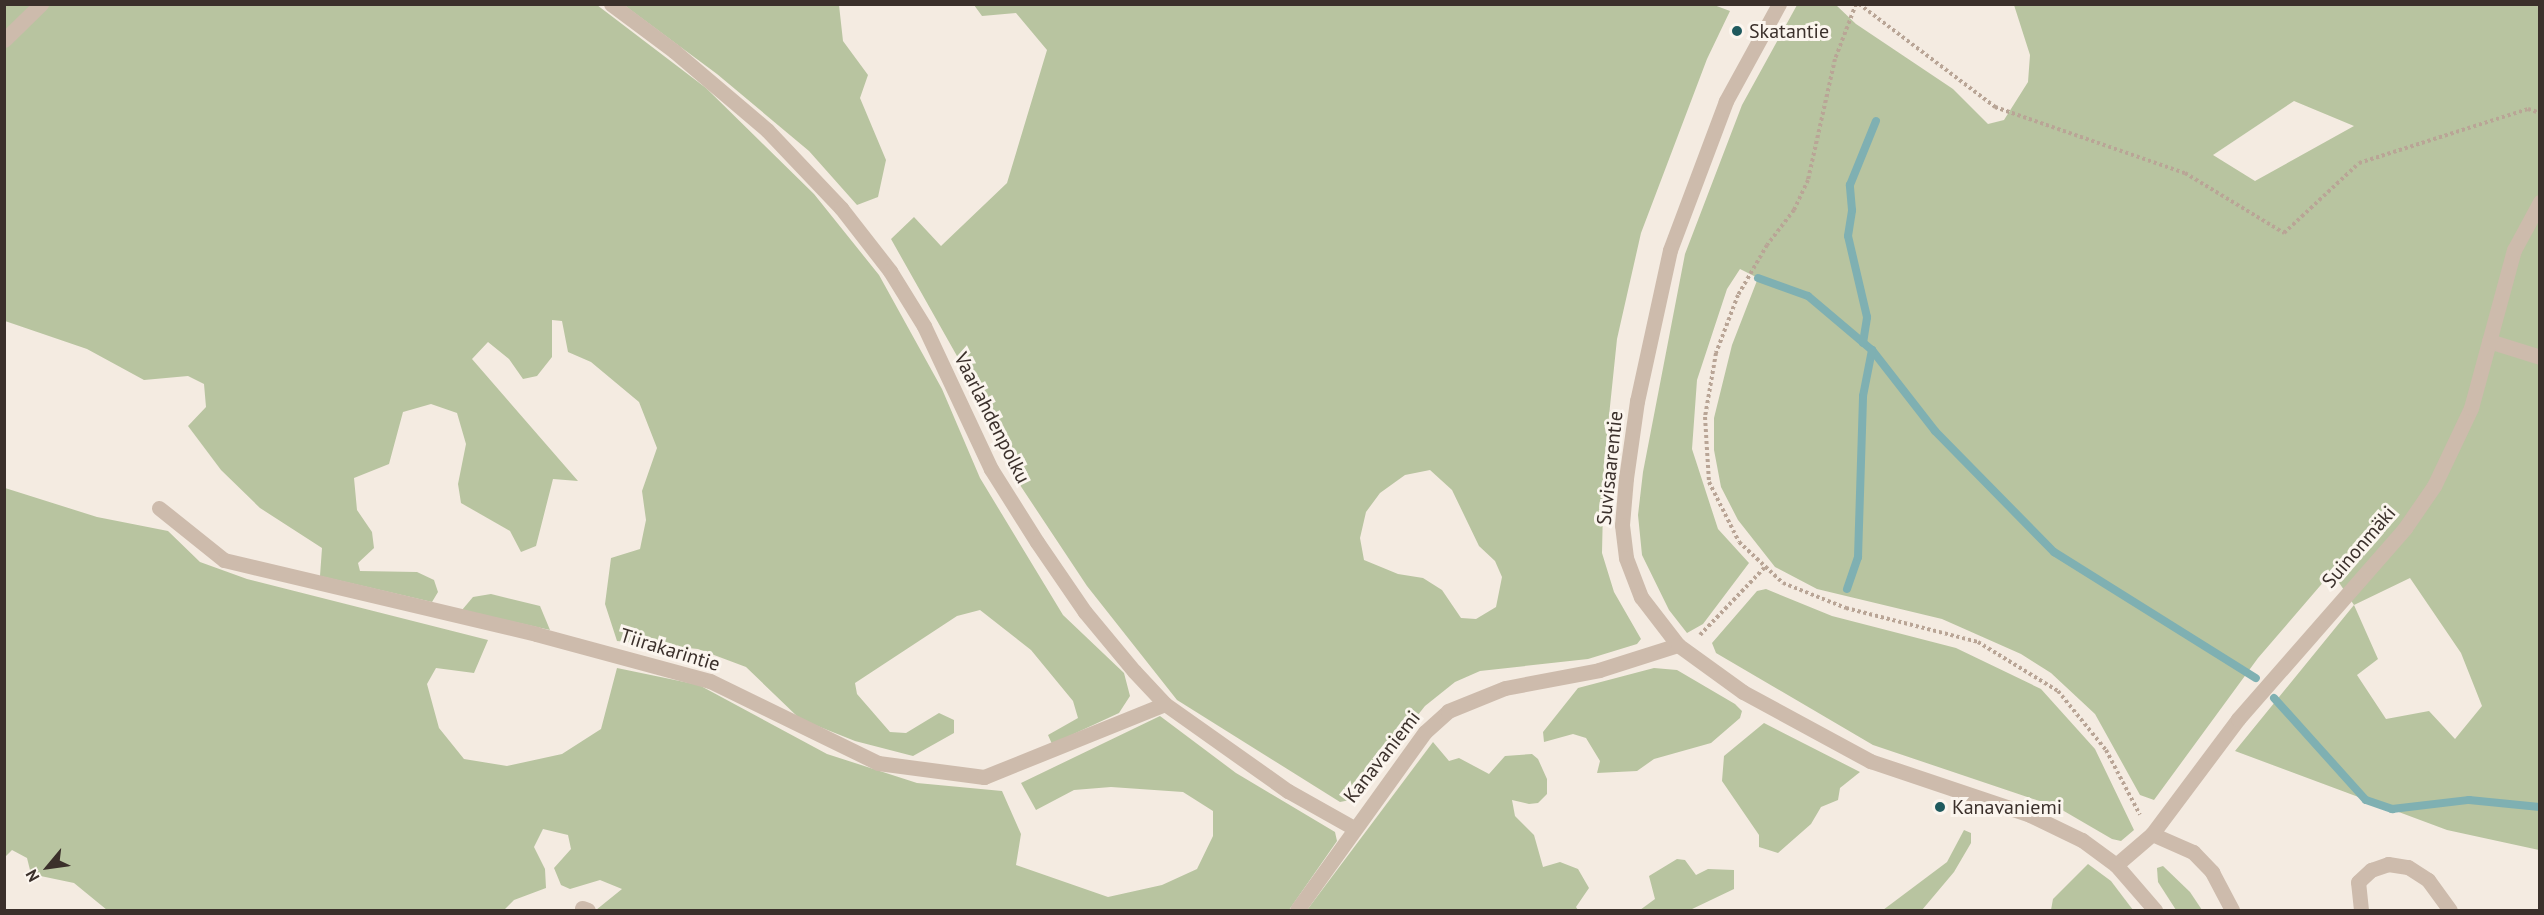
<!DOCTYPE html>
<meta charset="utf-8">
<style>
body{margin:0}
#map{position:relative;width:2544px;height:915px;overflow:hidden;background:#f4ebe1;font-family:"PT Sans",sans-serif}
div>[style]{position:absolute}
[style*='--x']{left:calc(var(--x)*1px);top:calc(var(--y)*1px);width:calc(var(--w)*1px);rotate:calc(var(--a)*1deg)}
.green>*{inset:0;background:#b8c4a0}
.stream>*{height:8px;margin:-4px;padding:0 4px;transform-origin:4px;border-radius:4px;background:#7fb0b2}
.path>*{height:4px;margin-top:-2px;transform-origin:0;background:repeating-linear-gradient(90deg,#b9a596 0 3px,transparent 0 6px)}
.service>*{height:15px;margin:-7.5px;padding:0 7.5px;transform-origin:7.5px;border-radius:7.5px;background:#cdbbac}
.minor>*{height:15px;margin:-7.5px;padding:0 7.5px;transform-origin:7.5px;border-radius:7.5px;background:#cdbbac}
.tertiary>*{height:15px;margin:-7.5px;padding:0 7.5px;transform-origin:7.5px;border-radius:7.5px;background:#cdbbac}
.dots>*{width:16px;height:16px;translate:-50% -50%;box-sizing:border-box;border:3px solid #fbf5ee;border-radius:50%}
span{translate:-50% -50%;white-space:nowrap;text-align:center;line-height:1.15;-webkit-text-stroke:6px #fbf5ee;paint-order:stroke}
.poi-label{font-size:20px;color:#3b302b}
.left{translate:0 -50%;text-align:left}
.street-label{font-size:20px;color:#3b302b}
.frame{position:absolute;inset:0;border:6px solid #3b302b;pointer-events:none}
.north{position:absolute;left:18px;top:837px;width:60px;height:60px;-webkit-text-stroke:4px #fbf5ee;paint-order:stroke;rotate:241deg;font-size:16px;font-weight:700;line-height:24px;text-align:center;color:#3b302b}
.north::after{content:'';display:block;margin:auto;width:21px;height:27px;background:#3b302b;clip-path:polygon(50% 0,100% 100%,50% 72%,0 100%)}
</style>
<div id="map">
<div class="green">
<div style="clip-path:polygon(4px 5px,597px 5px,706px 88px,814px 194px,879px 275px,942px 389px,980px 478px,1063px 615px,1124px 673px,1130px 696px,1119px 713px,1052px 744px,1048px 735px,1078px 718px,1073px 701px,1031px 650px,980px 610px,957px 616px,855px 683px,857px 694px,890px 732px,906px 733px,939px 713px,954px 720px,954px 733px,913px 756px,855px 741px,800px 719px,746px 667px,698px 649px,617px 641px,605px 604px,611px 558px,640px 549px,646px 520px,642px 491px,657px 448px,639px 402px,591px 362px,568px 352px,562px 321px,552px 320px,552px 357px,537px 376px,523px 379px,509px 359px,488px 342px,472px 359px,578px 481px,553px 479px,536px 546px,521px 552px,510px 531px,461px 503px,458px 484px,466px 444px,457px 413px,431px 404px,403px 412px,389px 464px,354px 478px,357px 510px,372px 532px,374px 548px,358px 563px,360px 571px,417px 572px,434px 580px,438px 592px,432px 602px,320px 576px,322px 548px,260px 508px,221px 470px,188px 426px,206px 407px,204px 384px,188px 376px,144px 380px,87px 349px,5px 321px)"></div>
<div style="clip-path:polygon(624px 5px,839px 5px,843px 41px,868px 75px,860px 98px,886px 160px,878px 197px,857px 205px,809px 151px,717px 74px)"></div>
<div style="clip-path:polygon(evenodd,1714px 5px,1730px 11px,1707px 59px,1641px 233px,1617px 339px,1604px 464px,1602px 553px,1614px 592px,1641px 639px,1637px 644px,1588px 659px,1480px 671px,1455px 682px,1425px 706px,1350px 800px,1340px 802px,1177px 700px,1087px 586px,1010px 470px,966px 372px,891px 239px,914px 217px,941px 246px,1007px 183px,1047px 50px,1016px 13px,982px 16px,974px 5px,1714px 5px,1430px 470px,1452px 490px,1479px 546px,1495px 561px,1502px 577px,1496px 607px,1476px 619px,1461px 618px,1442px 590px,1423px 578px,1398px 574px,1364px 560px,1360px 538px,1366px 512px,1380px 493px,1405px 475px,1430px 470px)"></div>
<div style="clip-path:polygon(evenodd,1797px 5px,1836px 5px,1856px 24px,1953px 89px,1988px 124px,2004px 120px,2028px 82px,2030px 55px,2014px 5px,2539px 5px,2539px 850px,2447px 830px,2235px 751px,2354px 605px,2332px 572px,2258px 658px,2154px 800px,2140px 795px,2095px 714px,2051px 673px,2021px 654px,1942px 619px,1817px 589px,1775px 567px,1738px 520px,1721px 487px,1714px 450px,1714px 418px,1732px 345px,1758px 278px,1740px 269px,1727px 289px,1697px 380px,1692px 449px,1718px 529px,1749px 563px,1703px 624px,1687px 633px,1669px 610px,1642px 555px,1638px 515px,1643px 472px,1685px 254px,1742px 105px,1797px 5px,2294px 101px,2354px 126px,2255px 181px,2213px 155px,2294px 101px,1797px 5px,2410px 578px,2461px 653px,2482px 706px,2455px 739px,2429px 711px,2386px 719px,2357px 675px,2378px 659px,2354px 605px,2410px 578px)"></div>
<div style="clip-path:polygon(5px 488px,97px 517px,168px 531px,200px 562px,247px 579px,488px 640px,474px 673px,436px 668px,427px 684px,439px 728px,464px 759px,507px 766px,562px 754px,601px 729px,617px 668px,699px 685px,827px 754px,917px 783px,1002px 791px,1021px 834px,1016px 865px,1108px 897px,1162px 885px,1197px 869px,1213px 836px,1213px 811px,1183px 792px,1111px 787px,1074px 790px,1036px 810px,1021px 783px,1160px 716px,1236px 773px,1335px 832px,1337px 841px,1289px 910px,596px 910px,622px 889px,600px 880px,570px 889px,561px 885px,554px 868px,571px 849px,568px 835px,543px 829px,534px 847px,545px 869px,546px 888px,514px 900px,504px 910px,107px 910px,74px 883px,31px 874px,27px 858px,12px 850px,5px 857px)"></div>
<div style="clip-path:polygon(1766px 589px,1832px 616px,1956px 648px,2041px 689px,2095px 749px,2134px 830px,2121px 841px,2112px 839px,2057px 807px,1873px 745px,1716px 653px,1712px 643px,1757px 591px)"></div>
<div style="clip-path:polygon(491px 594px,540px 606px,550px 630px,462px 610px,473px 597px)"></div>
<div style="clip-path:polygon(1654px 668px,1677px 670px,1735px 704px,1742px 711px,1740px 718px,1711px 743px,1654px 759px,1637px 771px,1597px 773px,1600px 761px,1586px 738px,1573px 734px,1544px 742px,1543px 732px,1578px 688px)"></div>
<div style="clip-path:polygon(1764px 723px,1860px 772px,1840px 788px,1838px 800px,1821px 807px,1811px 824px,1778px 853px,1759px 847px,1759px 835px,1722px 781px,1724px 756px)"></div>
<div style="clip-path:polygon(1433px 742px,1449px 761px,1459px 758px,1489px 774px,1505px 756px,1532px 754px,1538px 759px,1547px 779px,1547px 794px,1538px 803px,1529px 804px,1512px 800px,1515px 816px,1534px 835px,1543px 867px,1560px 862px,1578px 869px,1589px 888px,1576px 907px,1578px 910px,1307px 910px)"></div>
<div style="clip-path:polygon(1964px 830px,1971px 833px,1971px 843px,1954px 872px,1922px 910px,1883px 910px,1947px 862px)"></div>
<div style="clip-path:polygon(1677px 859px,1685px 860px,1696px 875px,1708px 869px,1734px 870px,1734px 889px,1690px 910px,1640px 910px,1655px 899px,1649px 876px)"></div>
<div style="clip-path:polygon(2088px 864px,2111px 881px,2133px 910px,2051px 910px,2053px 899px)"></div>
<div style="clip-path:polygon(2163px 866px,2190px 892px,2202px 910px,2176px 910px,2158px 882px,2157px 868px)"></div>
</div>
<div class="stream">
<div style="--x:1758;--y:278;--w:53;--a:19.8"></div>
<div style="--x:1808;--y:296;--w:84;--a:40.2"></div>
<div style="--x:1872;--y:350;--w:103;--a:52.1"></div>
<div style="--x:1935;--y:431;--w:170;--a:45.5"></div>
<div style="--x:2054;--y:552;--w:238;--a:32"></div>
<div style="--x:1863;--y:343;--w:26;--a:-81"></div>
<div style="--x:1867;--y:317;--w:83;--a:-103.2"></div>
<div style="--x:1848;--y:236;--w:26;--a:-81"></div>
<div style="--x:1852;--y:210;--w:25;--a:-95"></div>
<div style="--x:1850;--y:185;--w:69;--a:-67.9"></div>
<div style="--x:1847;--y:589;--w:34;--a:-71"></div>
<div style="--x:1858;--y:557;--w:161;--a:-88.2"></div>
<div style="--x:1863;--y:396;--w:47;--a:-78.9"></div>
<div style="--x:2274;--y:698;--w:137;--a:48"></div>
<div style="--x:2366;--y:800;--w:28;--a:19"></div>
<div style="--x:2392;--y:809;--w:78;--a:-6.7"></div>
<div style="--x:2469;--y:800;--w:71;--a:5.6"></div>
</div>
<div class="path">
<div style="--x:1856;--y:4;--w:59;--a:110.9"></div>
<div style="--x:1835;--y:59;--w:124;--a:102.6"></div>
<div style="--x:1808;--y:180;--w:33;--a:115"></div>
<div style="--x:1794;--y:210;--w:44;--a:127.6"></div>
<div style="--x:1767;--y:245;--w:58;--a:120.1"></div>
<div style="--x:1738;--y:295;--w:62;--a:110.8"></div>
<div style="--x:1716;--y:353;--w:65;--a:99.8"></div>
<div style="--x:1705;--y:417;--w:65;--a:86.5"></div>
<div style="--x:1709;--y:482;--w:67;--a:63.4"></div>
<div style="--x:1739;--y:542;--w:60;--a:43"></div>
<div style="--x:1783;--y:583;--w:68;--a:21.6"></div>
<div style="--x:1846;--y:608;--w:136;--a:14.4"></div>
<div style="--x:1978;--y:642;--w:94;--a:31.5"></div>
<div style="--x:2058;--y:691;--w:76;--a:50.9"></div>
<div style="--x:2106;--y:750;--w:73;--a:62.4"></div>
<div style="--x:1859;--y:4;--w:171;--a:37.1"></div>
<div style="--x:1995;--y:107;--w:201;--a:19.2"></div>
<div style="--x:2185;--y:173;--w:116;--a:31.2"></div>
<div style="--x:2284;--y:233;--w:103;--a:-43"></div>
<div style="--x:2359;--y:163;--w:177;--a:-17.7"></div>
<div style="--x:2528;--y:109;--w:13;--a:18"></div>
<div style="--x:1700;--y:635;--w:93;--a:-46.3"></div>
</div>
<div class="service">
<div style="--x:2489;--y:341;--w:53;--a:17.4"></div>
<div style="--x:2152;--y:834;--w:45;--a:23.7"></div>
<div style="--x:2193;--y:852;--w:28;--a:46"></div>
<div style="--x:2212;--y:872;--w:43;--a:62.2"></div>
<div style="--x:582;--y:908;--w:6;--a:18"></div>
<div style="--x:2361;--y:910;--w:28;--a:-96"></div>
<div style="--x:2358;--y:882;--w:18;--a:-43"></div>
<div style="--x:2371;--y:870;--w:18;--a:-19"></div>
<div style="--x:2388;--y:864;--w:20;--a:9"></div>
<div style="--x:2408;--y:867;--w:24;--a:33"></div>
<div style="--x:2428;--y:880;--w:37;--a:54"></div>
</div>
<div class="minor">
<div style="--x:611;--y:4;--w:79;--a:36.7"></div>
<div style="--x:674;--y:51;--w:122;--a:40.3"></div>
<div style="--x:767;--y:130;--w:108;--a:46.5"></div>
<div style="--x:841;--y:208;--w:80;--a:52.1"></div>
<div style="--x:890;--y:271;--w:65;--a:58.3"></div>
<div style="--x:924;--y:326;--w:158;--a:64.9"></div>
<div style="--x:991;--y:469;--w:86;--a:57.8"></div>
<div style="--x:1037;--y:542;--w:85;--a:55.6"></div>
<div style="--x:1085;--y:612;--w:77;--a:50.3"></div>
<div style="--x:1134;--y:671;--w:45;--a:46.8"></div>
<div style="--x:1165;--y:704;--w:151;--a:35.3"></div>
<div style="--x:1288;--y:791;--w:76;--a:29.3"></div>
<div style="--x:4;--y:40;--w:52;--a:-44.2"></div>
<div style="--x:159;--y:508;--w:83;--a:38.7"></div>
<div style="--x:224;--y:560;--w:321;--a:13.3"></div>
<div style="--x:536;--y:634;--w:180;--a:15.1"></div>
<div style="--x:710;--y:681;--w:187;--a:26"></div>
<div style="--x:878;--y:763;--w:107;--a:7.5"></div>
<div style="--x:984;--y:777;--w:195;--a:-22"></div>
<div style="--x:2116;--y:865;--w:48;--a:-40.7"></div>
<div style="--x:2152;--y:834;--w:144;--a:-53.2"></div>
<div style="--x:2238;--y:719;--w:254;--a:-48.8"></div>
<div style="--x:2405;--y:528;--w:51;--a:-55.4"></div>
<div style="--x:2434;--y:486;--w:86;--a:-64.6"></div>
<div style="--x:2471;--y:408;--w:164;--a:-74.8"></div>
<div style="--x:2514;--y:250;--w:55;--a:-61.6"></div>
<div style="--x:1297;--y:910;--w:219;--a:-54.3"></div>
<div style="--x:1425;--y:732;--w:31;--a:-42"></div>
<div style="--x:1448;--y:711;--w:61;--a:-22"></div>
<div style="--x:1505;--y:688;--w:96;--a:-10.8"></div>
<div style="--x:1599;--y:670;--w:83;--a:-17.6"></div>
</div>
<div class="tertiary">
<div style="--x:1779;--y:4;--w:111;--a:118.7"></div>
<div style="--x:1726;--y:101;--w:159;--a:110.6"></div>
<div style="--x:1670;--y:250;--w:155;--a:102.3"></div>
<div style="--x:1637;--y:401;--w:78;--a:98.1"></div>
<div style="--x:1626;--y:478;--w:47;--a:94.9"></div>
<div style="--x:1622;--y:525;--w:33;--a:83"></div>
<div style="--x:1626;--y:558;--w:42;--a:69"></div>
<div style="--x:1641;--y:597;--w:61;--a:52.4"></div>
<div style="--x:1678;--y:645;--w:80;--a:35.9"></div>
<div style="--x:1743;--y:692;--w:145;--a:28.5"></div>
<div style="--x:1870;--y:761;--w:169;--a:18.6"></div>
<div style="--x:2030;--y:815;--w:58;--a:25.7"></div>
<div style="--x:2082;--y:840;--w:42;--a:36.3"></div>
<div style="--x:2116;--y:865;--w:60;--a:49.1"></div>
</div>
<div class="dots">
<div style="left:1737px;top:31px;background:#1f5a5e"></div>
<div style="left:1940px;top:807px;background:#1f5a5e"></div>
</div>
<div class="poi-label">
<span class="left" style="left:1749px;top:31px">Skatantie</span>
<span class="left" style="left:1952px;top:807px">Kanavaniemi</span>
</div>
<div class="street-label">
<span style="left:992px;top:418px;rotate:63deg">Vaarlahdenpolku</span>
<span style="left:1610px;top:468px;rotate:-84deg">Suvisaarentie</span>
<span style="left:2359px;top:547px;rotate:-49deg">Suinonmäki</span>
<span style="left:670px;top:650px;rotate:17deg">Tiirakarintie</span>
<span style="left:1382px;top:757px;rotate:-52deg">Kanavaniemi</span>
</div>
<div class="frame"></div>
<div class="north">N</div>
</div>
